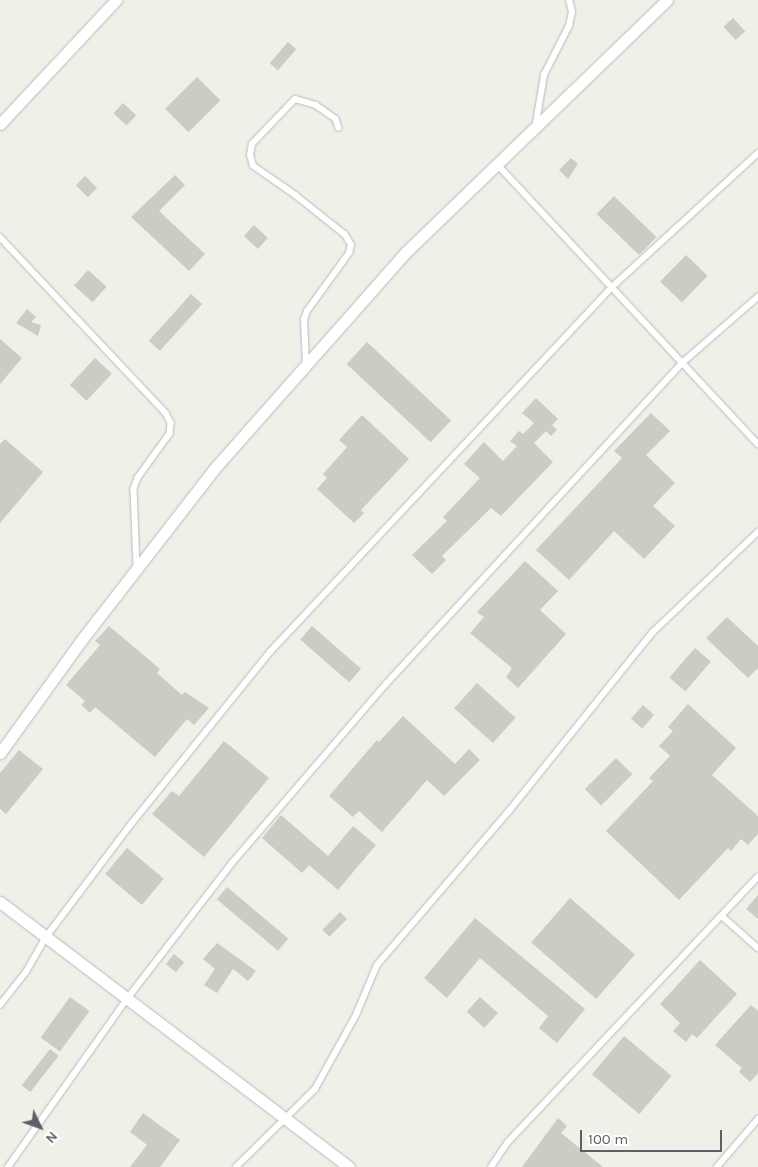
<!DOCTYPE html>
<style>
body{margin:0}
#map{position:relative;width:758px;height:1167px;overflow:hidden;background:#eff0e8;font-family:Karla,sans-serif}
div>[style]{position:absolute}
[style*='--x']{left:calc(var(--x)*1px);top:calc(var(--y)*1px);width:calc(var(--w)*1px);rotate:calc(var(--a)*1deg)}
.building>*{inset:0;background:#cccbc4;transform-origin:0 0}
.roads{filter:drop-shadow(0 0 1px #babac0) drop-shadow(0 0 1px #babac0)}
.service>*{height:5.5px;margin:-2.75px;padding:0 2.75px;transform-origin:2.75px;border-radius:2.75px;background:#fff}
.minor>*{height:11px;margin:-5.5px;padding:0 5.5px;transform-origin:5.5px;border-radius:5.5px;background:#fff}
span{translate:-50% -50%;white-space:nowrap;text-align:center;line-height:1.15;-webkit-text-stroke:4.5px #fff;paint-order:stroke}
.north{position:absolute;left:15px;top:1102px;width:50px;height:50px;-webkit-text-stroke:4px #fff;paint-order:stroke;rotate:132deg;font-size:14px;font-weight:700;line-height:20px;text-align:center;color:#5f6067}
.north::after{content:'';display:block;margin:auto;width:18px;height:22px;background:#5f6067;clip-path:polygon(50% 0,100% 100%,50% 72%,0 100%)}
.scale{position:absolute;left:580px;top:1130px;width:142px;height:22px;box-sizing:border-box;border:2px solid #5f6067;border-top:0;padding-left:6px;font-size:15px;line-height:18px;white-space:nowrap;color:#5f6067;-webkit-text-stroke:4px #fff;paint-order:stroke}
</style>
<div id="map">
<div class="building">
<div style="left:733px;top:18px;width:18px;height:13px;rotate:47deg"></div>
<div style="left:288px;top:42px;width:11px;height:28px;rotate:41deg"></div>
<div style="left:197px;top:77px;width:33px;height:45px;rotate:45deg"></div>
<div style="left:123px;top:103px;width:18px;height:14px;rotate:43deg"></div>
<div style="clip-path:polygon(571px 158px,578px 164px,568px 179px,559px 170px)"></div>
<div style="clip-path:polygon(175px 175px,185px 185px,159px 211px,205px 254px,189px 271px,131px 217px)"></div>
<div style="left:85px;top:176px;width:17px;height:13px;rotate:45deg"></div>
<div style="left:614px;top:196px;width:59px;height:25px;rotate:44deg"></div>
<div style="left:254px;top:225px;width:19px;height:15px;rotate:43deg"></div>
<div style="left:686px;top:255px;width:30px;height:37px;rotate:44deg"></div>
<div style="left:88px;top:270px;width:25px;height:21px;rotate:42deg"></div>
<div style="left:191px;top:294px;width:15px;height:63px;rotate:42deg"></div>
<div style="clip-path:polygon(27px 309px,36px 317px,31px 322px,41px 325px,38px 336px,16px 323px)"></div>
<div style="clip-path:polygon(0 339px,22px 358px,0 384px)"></div>
<div style="left:367px;top:342px;width:115px;height:30px;rotate:43deg"></div>
<div style="left:95px;top:358px;width:23px;height:37px;rotate:43deg"></div>
<div style="clip-path:polygon(536px 398px,558px 419px,552px 425px,557px 430px,551px 436px,546px 431px,534px 443px,553px 462px,501px 516px,491px 508px,442px 556px,446px 560px,432px 574px,412px 555px,447px 521px,443px 517px,480px 478px,464px 464px,484px 442px,503px 461px,517px 446px,510px 441px,519px 431px,523px 434px,534px 423px,522px 413px)"></div>
<div style="clip-path:polygon(651px 413px,670px 431px,646px 455px,675px 483px,653px 506px,675px 526px,644px 559px,614px 531px,569px 580px,536px 550px,622px 458px,614px 451px)"></div>
<div style="clip-path:polygon(362px 415px,409px 459px,361px 510px,364px 513px,354px 523px,317px 489px,327px 478px,323px 474px,347px 447px,339px 440px)"></div>
<div style="clip-path:polygon(5px 439px,43px 472px,0 523px,0 444px)"></div>
<div style="clip-path:polygon(525px 561px,558px 591px,540px 610px,566px 634px,518px 688px,506px 677px,512px 668px,470px 633px,484px 617px,477px 612px)"></div>
<div style="clip-path:polygon(727px 617px,758px 646px,758px 668px,748px 678px,706px 638px)"></div>
<div style="clip-path:polygon(109px 626px,160px 669px,157px 673px,182px 695px,185px 692px,209px 708px,194px 725px,187px 719px,155px 757px,95px 707px,90px 713px,81px 705px,85px 701px,66px 685px,100px 645px,95px 641px)"></div>
<div style="left:312px;top:626px;width:65px;height:18px;rotate:41deg"></div>
<div style="left:695px;top:648px;width:21px;height:39px;rotate:41deg"></div>
<div style="left:477px;top:683px;width:52px;height:34px;rotate:42deg"></div>
<div style="clip-path:polygon(688px 704px,736px 748px,712px 775px,758px 816px,758px 834px,748px 845px,741px 839px,731px 851px,728px 848px,679px 900px,606px 831px,653px 781px,649px 778px,670px 756px,659px 746px,673px 731px,668px 727px)"></div>
<div style="left:643px;top:705px;width:15px;height:18px;rotate:42deg"></div>
<div style="clip-path:polygon(403px 716px,455px 764px,469px 749px,480px 760px,444px 796px,427px 780px,382px 832px,359px 811px,353px 817px,329px 796px,377px 740px,379px 742px)"></div>
<div style="clip-path:polygon(224px 741px,269px 778px,204px 857px,152px 814px,172px 791px,179px 796px)"></div>
<div style="clip-path:polygon(19px 750px,43px 769px,6px 814px,0 809px,0 773px)"></div>
<div style="left:616px;top:758px;width:23px;height:44px;rotate:45deg"></div>
<div style="clip-path:polygon(281px 815px,328px 856px,353px 826px,376px 845px,338px 890px,309px 865px,302px 873px,262px 838px)"></div>
<div style="left:127px;top:848px;width:48px;height:34px;rotate:40deg"></div>
<div style="left:227px;top:887px;width:80px;height:16px;rotate:40deg"></div>
<div style="clip-path:polygon(758px 895px,758px 919px,746px 909px)"></div>
<div style="left:570px;top:898px;width:86px;height:59px;rotate:41deg"></div>
<div style="left:340px;top:912px;width:10px;height:25px;rotate:45deg"></div>
<div style="clip-path:polygon(475px 918px,585px 1009px,557px 1043px,539px 1028px,548px 1016px,480px 958px,447px 998px,424px 978px)"></div>
<div style="clip-path:polygon(217px 943px,256px 971px,248px 981px,233px 969px,217px 993px,204px 985px,215px 969px,203px 959px)"></div>
<div style="left:174px;top:954px;width:13px;height:13px;rotate:39deg"></div>
<div style="clip-path:polygon(700px 960px,737px 994px,697px 1038px,692px 1034px,686px 1042px,673px 1031px,680px 1023px,660px 1004px)"></div>
<div style="left:70px;top:997px;width:24px;height:50px;rotate:36deg"></div>
<div style="left:480px;top:997px;width:24px;height:20px;rotate:42deg"></div>
<div style="clip-path:polygon(751px 1005px,758px 1011px,758px 1073px,750px 1082px,739px 1072px,742px 1068px,715px 1045px)"></div>
<div style="left:624px;top:1036px;width:62px;height:50px;rotate:40deg"></div>
<div style="left:50px;top:1049px;width:11px;height:46px;rotate:38deg"></div>
<div style="clip-path:polygon(143px 1113px,180px 1140px,160px 1167px,130px 1167px,147px 1145px,130px 1132px)"></div>
<div style="clip-path:polygon(558px 1118px,567px 1126px,561px 1133px,603px 1167px,522px 1167px)"></div>
</div>
<div class="roads">
<div class="service">
<div style="--x:536;--y:123;--w:49;--a:-80.5"></div>
<div style="--x:544;--y:75;--w:55;--a:-63"></div>
<div style="--x:569;--y:26;--w:14;--a:-78"></div>
<div style="--x:572;--y:12;--w:12;--a:-104"></div>
<div style="--x:497;--y:164;--w:383;--a:47"></div>
<div style="--x:0;--y:237;--w:242;--a:46.7"></div>
<div style="--x:166;--y:413;--w:11;--a:63"></div>
<div style="--x:171;--y:423;--w:11;--a:95"></div>
<div style="--x:170;--y:434;--w:54;--a:126"></div>
<div style="--x:138;--y:478;--w:12;--a:110"></div>
<div style="--x:134;--y:489;--w:77;--a:87.8"></div>
<div style="--x:306;--y:363;--w:43;--a:-92.7"></div>
<div style="--x:304;--y:320;--w:9;--a:-72"></div>
<div style="--x:307;--y:311;--w:72;--a:-54.1"></div>
<div style="--x:349;--y:253;--w:8;--a:-76"></div>
<div style="--x:351;--y:245;--w:12;--a:-121"></div>
<div style="--x:345;--y:235;--w:63;--a:-141.5"></div>
<div style="--x:296;--y:196;--w:52;--a:-145.1"></div>
<div style="--x:253;--y:166;--w:11;--a:-105"></div>
<div style="--x:250;--y:155;--w:11;--a:-80"></div>
<div style="--x:252;--y:144;--w:62;--a:-46.3"></div>
<div style="--x:295;--y:99;--w:22;--a:16"></div>
<div style="--x:316;--y:105;--w:24;--a:35"></div>
<div style="--x:336;--y:119;--w:9;--a:72"></div>
<div style="--x:722;--y:916;--w:48;--a:41.6"></div>
<div style="--x:0;--y:1005;--w:42;--a:-51.8"></div>
<div style="--x:26;--y:972;--w:40;--a:-60.3"></div>
<div style="--x:46;--y:937;--w:143;--a:-53"></div>
<div style="--x:132;--y:823;--w:220;--a:-51.1"></div>
<div style="--x:270;--y:652;--w:500;--a:-46.86"></div>
<div style="--x:612;--y:287;--w:198;--a:-42.5"></div>
<div style="--x:8;--y:1167;--w:206;--a:-54.7"></div>
<div style="--x:127;--y:999;--w:172;--a:-52.3"></div>
<div style="--x:232;--y:863;--w:236;--a:-49.3"></div>
<div style="--x:386;--y:684;--w:437;--a:-47.3"></div>
<div style="--x:682;--y:363;--w:101;--a:-41"></div>
<div style="--x:236;--y:1167;--w:111;--a:-44.6"></div>
<div style="--x:315;--y:1089;--w:85;--a:-61"></div>
<div style="--x:356;--y:1015;--w:54;--a:-67.2"></div>
<div style="--x:377;--y:965;--w:203;--a:-49.4"></div>
<div style="--x:509;--y:811;--w:230;--a:-51.2"></div>
<div style="--x:653;--y:632;--w:145;--a:-43.6"></div>
<div style="--x:491;--y:1167;--w:30;--a:-56"></div>
<div style="--x:508;--y:1142;--w:364;--a:-46.7"></div>
<div style="--x:717;--y:1167;--w:63;--a:-49.5"></div>
</div>
<div class="minor">
<div style="--x:0;--y:124;--w:170;--a:-46.9"></div>
<div style="--x:0;--y:753;--w:142;--a:-54.2"></div>
<div style="--x:83;--y:638;--w:214;--a:-52.2"></div>
<div style="--x:214;--y:469;--w:288;--a:-48.5"></div>
<div style="--x:405;--y:253;--w:364;--a:-44"></div>
<div style="--x:0;--y:902;--w:438;--a:37.2"></div>
</div>
</div>
<div class="north">N</div>
<div class="scale">100 m</div>
</div>
